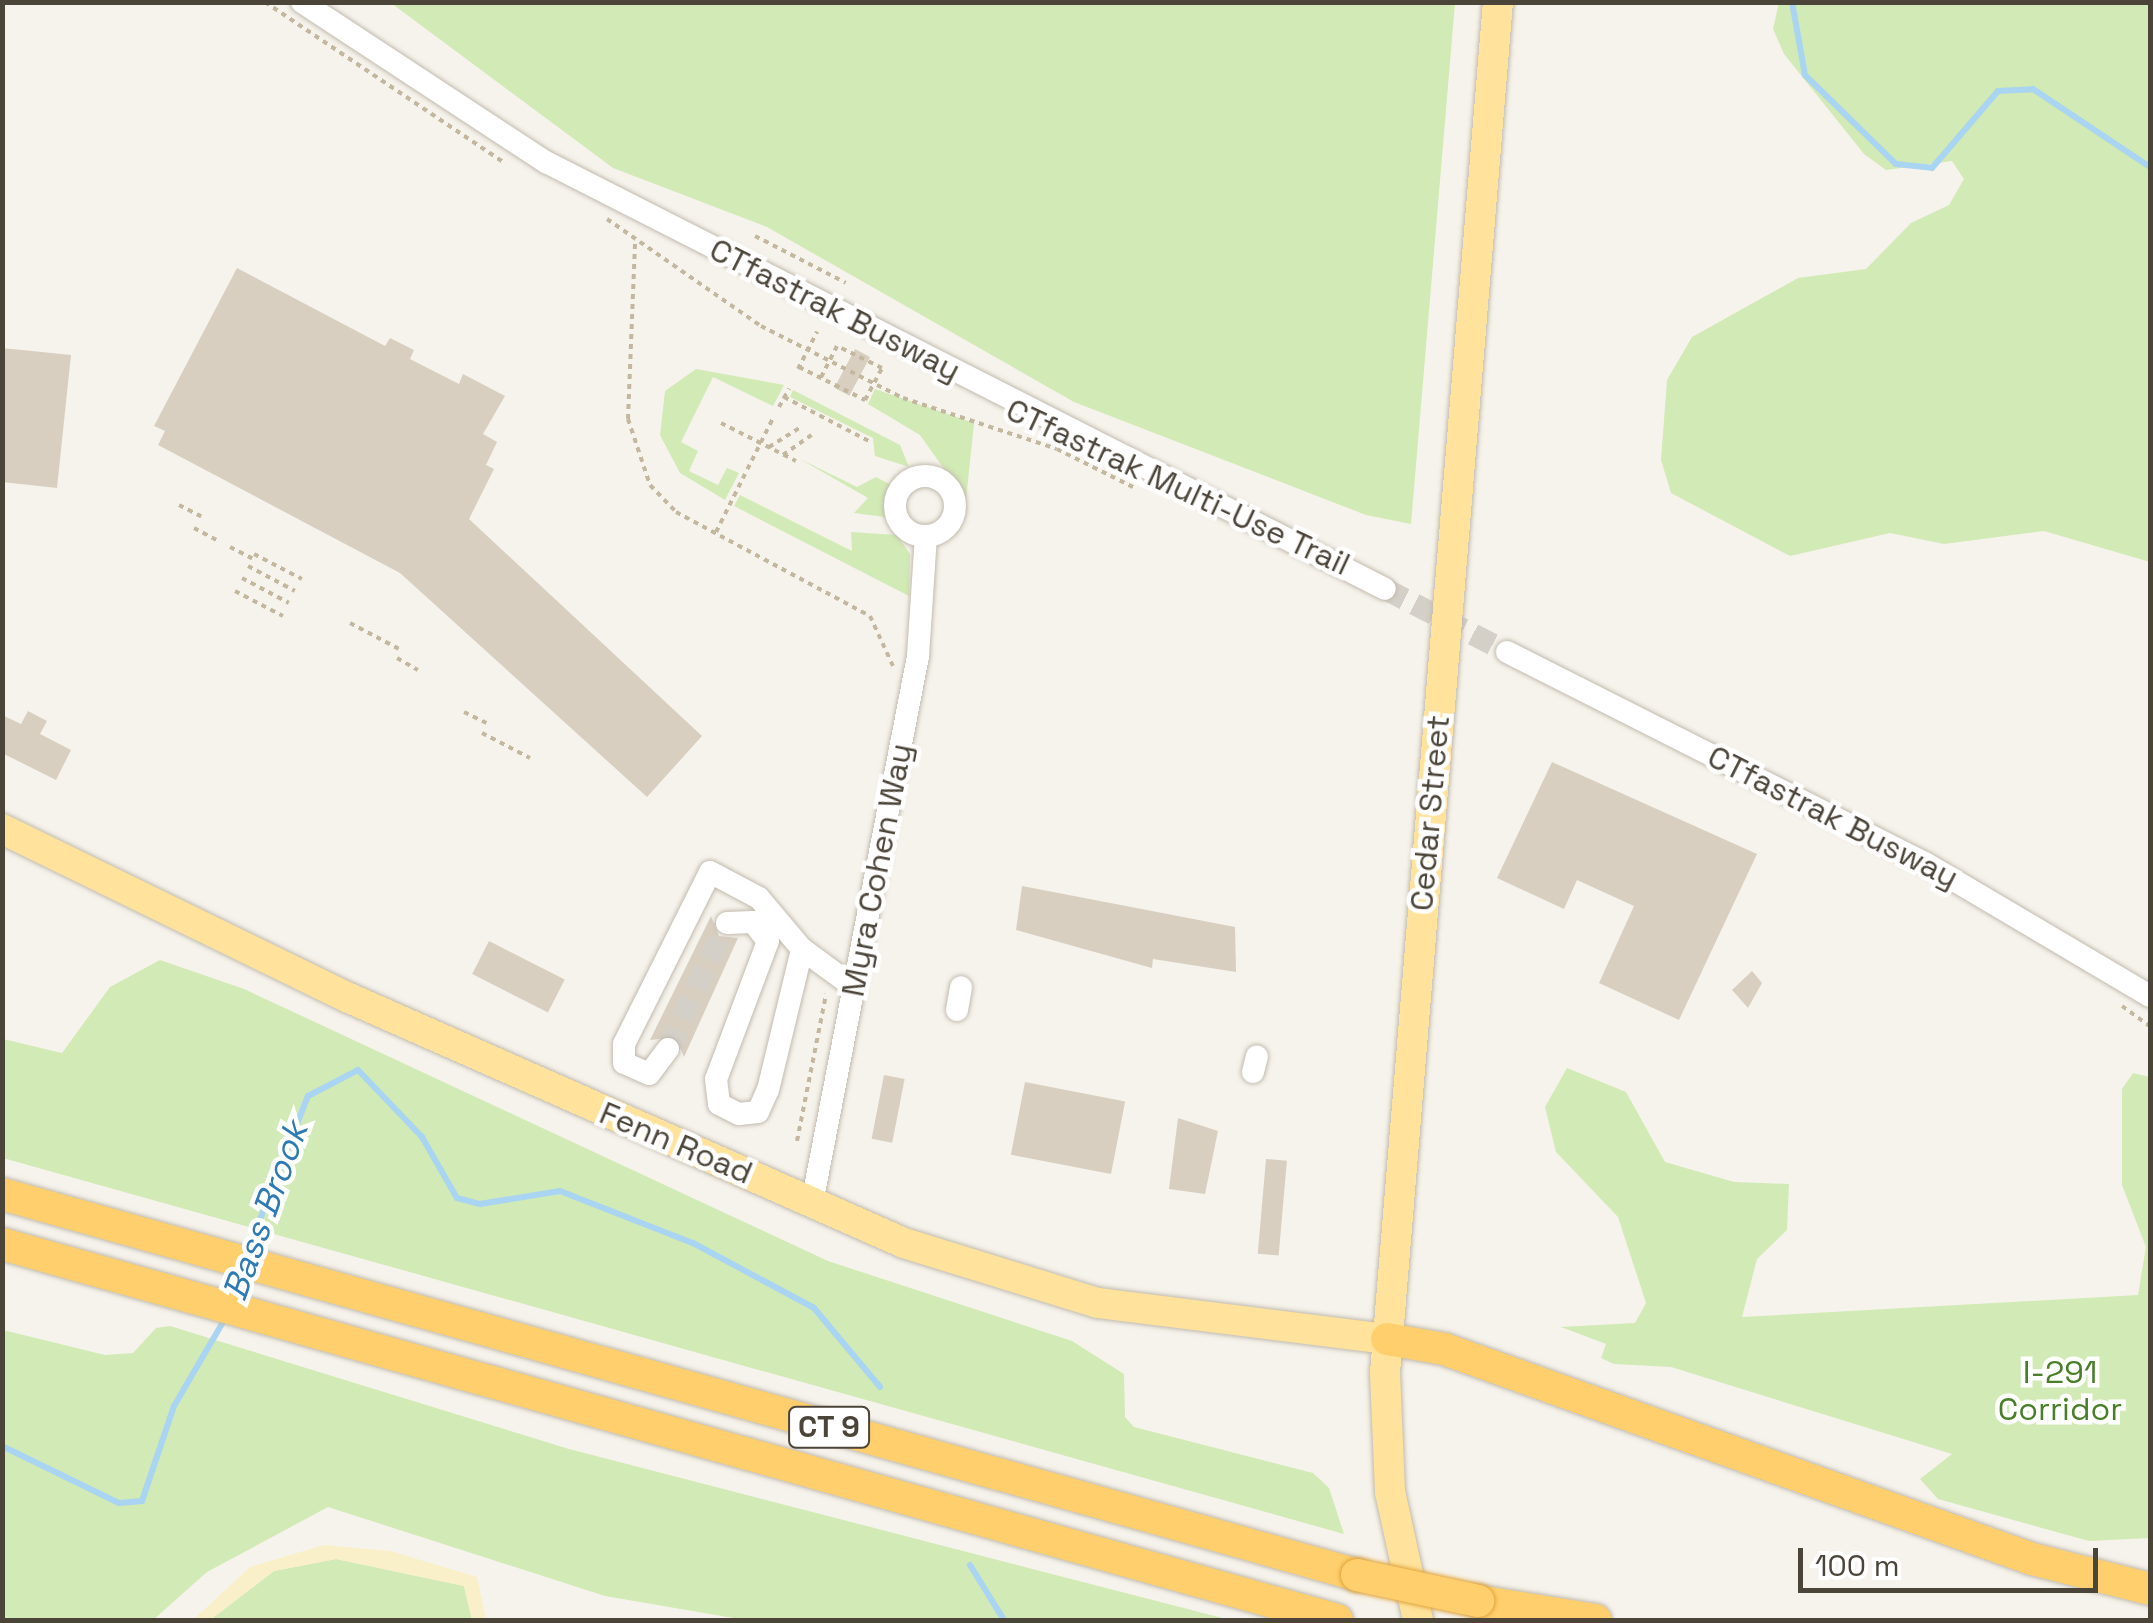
<!DOCTYPE html>
<style>
body{margin:0}
#map{position:relative;width:2153px;height:1623px;overflow:hidden;background:#f6f3ec;font-family:"Space Grotesk",sans-serif}
div>[style]{position:absolute}
[style*='--x']{left:calc(var(--x)*1px);top:calc(var(--y)*1px);width:calc(var(--w)*1px);rotate:calc(var(--a)*1deg)}
.green>*{inset:0;background:#d2eab5}
.sand>*{inset:0;background:#f9efc9}
.stream>*{height:6px;margin:-3px;padding:0 3px;transform-origin:3px;border-radius:3px;background:#a9d4f2}
.building>*{inset:0;background:#d8cfc1;transform-origin:0 0}
.minor-tunnel>*{height:22px;margin-top:-11px;transform-origin:0;background:repeating-linear-gradient(90deg,#d4d0c8 0 22px,transparent 0 33px)}
.path>*{height:4px;margin-top:-2px;transform-origin:0;background:repeating-linear-gradient(90deg,#c4b79f 0 5px,transparent 0 10px)}
.roads{filter:drop-shadow(0 0 2px #c2bbae) drop-shadow(0 0 2px #c2bbae)}
.minor>*{height:22px;margin:-11px;padding:0 11px;transform-origin:11px;border-radius:11px;background:#fff}
.minor>.ring{margin:-11px;padding:0;box-sizing:content-box;background:none;border:22px solid #fff;border-radius:50%}
.major>*{height:30px;margin:-15px;padding:0 15px;transform-origin:15px;border-radius:15px;background:#ffe39c}
.highway>*{height:32px;margin:-16px;padding:0 16px;transform-origin:16px;border-radius:16px;background:#ffcf6e}
.bridges{filter:drop-shadow(0 0 2px #e0a43c) drop-shadow(0 0 2px #e0a43c)}
.highway-bridge>*{height:32px;margin:-16px;padding:0 16px;transform-origin:16px;border-radius:16px;background:#ffcf6e}
span{translate:-50% -50%;white-space:nowrap;text-align:center;line-height:1.15;-webkit-text-stroke:9px #fff;paint-order:stroke}
.shield-label span{padding:2px 8px;background:#fff;border:2px solid;border-radius:8px;-webkit-text-stroke-width:0}
.shield-label{font-size:30px;color:#4b4439;font-weight:700}
.street-label{font-size:32px;color:#4b4439}
.park-label{font-size:32px;color:#4a7f2a}
.water-label{font-size:35px;color:#2e7ab2;font-style:italic}
.frame{position:absolute;inset:0;border:5px solid #4b4439;pointer-events:none}
.scale{position:absolute;left:1798px;top:1548px;width:300px;height:45px;box-sizing:border-box;border:5px solid #4b4439;border-top:0;padding-left:12px;font-size:30px;line-height:35px;white-space:nowrap;color:#4b4439;-webkit-text-stroke:8px #fff;paint-order:stroke}
</style>
<div id="map">
<div class="green">
<div style="clip-path:polygon(1779px 2px,2150px 3px,2150px 562px,2044px 531px,1944px 544px,1890px 533px,1790px 556px,1671px 493px,1661px 460px,1667px 380px,1692px 337px,1798px 278px,1866px 269px,1911px 223px,1949px 205px,1964px 179px,1952px 161px,1886px 170px,1864px 154px,1784px 54px,1773px 29px)"></div>
<div style="clip-path:polygon(391px 3px,1455px 3px,1411px 524px,1366px 515px,1074px 402px,767px 227px,613px 168px)"></div>
<div style="clip-path:polygon(696px 369px,784px 385px,773px 406px,713px 377px,681px 442px,698px 451px,689px 471px,718px 485px,727px 468px,739px 473px,725px 500px,680px 473px,660px 435px,665px 391px)"></div>
<div style="clip-path:polygon(875px 389px,974px 423px,966px 500px,920px 435px,868px 404px)"></div>
<div style="clip-path:polygon(793px 390px,900px 445px,909px 467px,875px 456px,873px 438px,790px 397px)"></div>
<div style="clip-path:polygon(800px 459px,857px 487px,876px 477px,891px 485px,885px 517px,854px 513px,868px 498px)"></div>
<div style="clip-path:polygon(740px 495px,852px 551px,851px 532px,897px 535px,910px 554px,909px 596px,734px 506px)"></div>
<div style="clip-path:polygon(160px 960px,244px 989px,828px 1261px,1072px 1341px,1124px 1374px,1125px 1417px,1134px 1427px,1313px 1473px,1329px 1488px,1344px 1534px,3px 1158px,3px 1039px,62px 1053px,110px 987px)"></div>
<div style="clip-path:polygon(1567px 1068px,1626px 1092px,1665px 1162px,1734px 1182px,1789px 1184px,1787px 1230px,1757px 1259px,1742px 1317px,2138px 1295px,2146px 1247px,2122px 1185px,2122px 1089px,2133px 1073px,2150px 1077px,2150px 1538px,2089px 1541px,1938px 1499px,1920px 1479px,1952px 1454px,1671px 1367px,1614px 1364px,1601px 1358px,1606px 1344px,1561px 1327px,1635px 1323px,1646px 1303px,1618px 1217px,1556px 1152px,1545px 1107px)"></div>
<div style="clip-path:polygon(170px 1326px,569px 1449px,1230px 1620px,745px 1620px,605px 1596px,328px 1507px,207px 1572px,153px 1620px,3px 1620px,3px 1330px,105px 1355px,133px 1353px,156px 1328px)"></div>
<div style="clip-path:polygon(336px 1559px,464px 1586px,472px 1620px,210px 1620px,274px 1571px)"></div>
</div>
<div class="sand">
<div style="clip-path:polygon(324px 1545px,390px 1551px,477px 1577px,486px 1620px,472px 1620px,464px 1586px,336px 1559px,274px 1571px,210px 1620px,193px 1620px,250px 1567px)"></div>
</div>
<div class="stream">
<div style="--x:1792;--y:2;--w:74;--a:79.9"></div>
<div style="--x:1805;--y:75;--w:127;--a:44.4"></div>
<div style="--x:1896;--y:164;--w:36;--a:6"></div>
<div style="--x:1932;--y:168;--w:101;--a:-49.4"></div>
<div style="--x:1998;--y:91;--w:35;--a:-3"></div>
<div style="--x:2033;--y:89;--w:141;--a:33.7"></div>
<div style="--x:247;--y:1253;--w:168;--a:-68.8"></div>
<div style="--x:308;--y:1096;--w:56;--a:-27.5"></div>
<div style="--x:358;--y:1070;--w:93;--a:46.3"></div>
<div style="--x:422;--y:1137;--w:70;--a:60.2"></div>
<div style="--x:457;--y:1198;--w:24;--a:15"></div>
<div style="--x:480;--y:1204;--w:81;--a:-9.2"></div>
<div style="--x:560;--y:1191;--w:143;--a:21.4"></div>
<div style="--x:693;--y:1243;--w:137;--a:28.2"></div>
<div style="--x:814;--y:1308;--w:103;--a:50.1"></div>
<div style="--x:232;--y:1301;--w:33;--a:-72"></div>
<div style="--x:2;--y:1446;--w:130;--a:26"></div>
<div style="--x:119;--y:1503;--w:23;--a:-5"></div>
<div style="--x:142;--y:1501;--w:100;--a:-71.4"></div>
<div style="--x:174;--y:1406;--w:103;--a:-59.7"></div>
<div style="--x:970;--y:1565;--w:65;--a:58.3"></div>
</div>
<div class="building">
<div style="clip-path:polygon(237px 268px,385px 346px,390px 338px,414px 350px,410px 359px,459px 384px,463px 374px,505px 396px,483px 434px,497px 442px,486px 465px,494px 469px,469px 519px,702px 736px,647px 797px,400px 573px,158px 445px,165px 431px,154px 426px)"></div>
<div style="clip-path:polygon(2px 348px,71px 355px,57px 488px,2px 482px)"></div>
<div style="left:855px;top:349px;width:17px;height:44px;rotate:28deg"></div>
<div style="clip-path:polygon(28px 711px,47px 721px,40px 734px,71px 750px,56px 780px,2px 753px,2px 715px,21px 724px)"></div>
<div style="clip-path:polygon(1552px 762px,1757px 854px,1679px 1020px,1599px 983px,1634px 906px,1577px 880px,1564px 909px,1497px 878px)"></div>
<div style="clip-path:polygon(1022px 886px,1235px 927px,1236px 972px,1153px 959px,1152px 968px,1016px 930px)"></div>
<div style="clip-path:polygon(711px 916px,719px 936px,738px 938px,684px 1057px,676px 1037px,650px 1040px)"></div>
<div style="left:489px;top:941px;width:85px;height:37px;rotate:27deg"></div>
<div style="clip-path:polygon(1752px 971px,1762px 983px,1748px 1008px,1732px 990px)"></div>
<div style="left:884px;top:1075px;width:21px;height:65px;rotate:11deg"></div>
<div style="left:1025px;top:1082px;width:102px;height:74px;rotate:11deg"></div>
<div style="clip-path:polygon(1178px 1118px,1218px 1131px,1205px 1194px,1169px 1189px)"></div>
<div style="left:1266px;top:1159px;width:21px;height:95px;rotate:5deg"></div>
</div>
<div class="minor-tunnel">
<div style="--x:1385;--y:589;--w:137;--a:27.3"></div>
<div style="--x:668;--y:1049;--w:139;--a:-64.9"></div>
</div>
<div class="path">
<div style="--x:265;--y:2;--w:290;--a:33.9"></div>
<div style="--x:607;--y:219;--w:188;--a:34.8"></div>
<div style="--x:761;--y:326;--w:159;--a:26.9"></div>
<div style="--x:903;--y:398;--w:162;--a:18.3"></div>
<div style="--x:1057;--y:449;--w:89;--a:26.6"></div>
<div style="--x:755;--y:236;--w:102;--a:27.3"></div>
<div style="--x:635;--y:244;--w:175;--a:92.3"></div>
<div style="--x:628;--y:419;--w:70;--a:71.6"></div>
<div style="--x:650;--y:485;--w:37;--a:46"></div>
<div style="--x:676;--y:512;--w:220;--a:28.2"></div>
<div style="--x:870;--y:616;--w:55;--a:65.3"></div>
<div style="--x:799;--y:367;--w:74;--a:26.6"></div>
<div style="--x:865;--y:400;--w:36;--a:-62"></div>
<div style="--x:882;--y:368;--w:50;--a:-153.9"></div>
<div style="--x:837;--y:346;--w:35;--a:117"></div>
<div style="--x:798;--y:369;--w:42;--a:-62.8"></div>
<div style="--x:784;--y:397;--w:96;--a:27.4"></div>
<div style="--x:779;--y:407;--w:21;--a:-61"></div>
<div style="--x:721;--y:423;--w:84;--a:26.9"></div>
<div style="--x:769;--y:447;--w:36;--a:-32"></div>
<div style="--x:783;--y:455;--w:35;--a:-35"></div>
<div style="--x:179;--y:505;--w:25;--a:27"></div>
<div style="--x:194;--y:528;--w:26;--a:28"></div>
<div style="--x:716;--y:532;--w:130;--a:-63.4"></div>
<div style="--x:230;--y:547;--w:25;--a:27"></div>
<div style="--x:254;--y:554;--w:54;--a:27.5"></div>
<div style="--x:248;--y:566;--w:53;--a:28"></div>
<div style="--x:242;--y:578;--w:53;--a:28"></div>
<div style="--x:235;--y:591;--w:54;--a:27.5"></div>
<div style="--x:350;--y:623;--w:58;--a:27.9"></div>
<div style="--x:397;--y:658;--w:24;--a:30"></div>
<div style="--x:464;--y:712;--w:25;--a:26"></div>
<div style="--x:482;--y:733;--w:54;--a:27.5"></div>
<div style="--x:2122;--y:1006;--w:34;--a:36"></div>
<div style="--x:797;--y:1141;--w:150;--a:-78.8"></div>
</div>
<div class="roads">
<div class="minor">
<div style="--x:302;--y:2;--w:292;--a:33.3"></div>
<div style="--x:546;--y:162;--w:941;--a:26.97"></div>
<div class="ring" style="left:895px;top:476px;width:38px;height:38px"></div>
<div style="--x:1507;--y:652;--w:468;--a:26.8"></div>
<div style="--x:1925;--y:863;--w:261;--a:30.6"></div>
<div style="--x:727;--y:923;--w:26;--a:-2"></div>
<div style="--x:753;--y:922;--w:24;--a:52"></div>
<div style="--x:768;--y:941;--w:147;--a:110.6"></div>
<div style="--x:716;--y:1079;--w:25;--a:83"></div>
<div style="--x:719;--y:1104;--w:22;--a:27"></div>
<div style="--x:739;--y:1114;--w:19;--a:-6"></div>
<div style="--x:758;--y:1112;--w:24;--a:-66"></div>
<div style="--x:768;--y:1090;--w:145;--a:-76.4"></div>
<div style="--x:957;--y:1010;--w:23;--a:-80"></div>
<div style="--x:668;--y:1049;--w:31;--a:127"></div>
<div style="--x:649;--y:1074;--w:27;--a:-156"></div>
<div style="--x:624;--y:1063;--w:19;--a:-90"></div>
<div style="--x:624;--y:1044;--w:192;--a:-63.4"></div>
<div style="--x:710;--y:872;--w:55;--a:28"></div>
<div style="--x:759;--y:898;--w:67;--a:49.9"></div>
<div style="--x:802;--y:949;--w:64;--a:36.2"></div>
<div style="--x:1253;--y:1072;--w:16;--a:-76"></div>
<div style="--x:812;--y:1203;--w:557;--a:-79.03"></div>
<div style="--x:918;--y:656;--w:120;--a:-86.2"></div>
</div>
<div class="major">
<div style="--x:2;--y:829;--w:386;--a:26"></div>
<div style="--x:349;--y:998;--w:607;--a:23.82"></div>
<div style="--x:904;--y:1243;--w:203;--a:17.2"></div>
<div style="--x:1098;--y:1303;--w:291;--a:7.1"></div>
<div style="--x:1418;--y:1620;--w:131;--a:-102.3"></div>
<div style="--x:1390;--y:1492;--w:119;--a:-92.4"></div>
<div style="--x:1385;--y:1373;--w:1376;--a:-85.29"></div>
</div>
<div class="highway">
<div style="--x:2;--y:1194;--w:1408;--a:15.7"></div>
<div style="--x:2;--y:1244;--w:1387;--a:15.73"></div>
<div style="--x:1387;--y:1339;--w:58;--a:10"></div>
<div style="--x:1444;--y:1349;--w:624;--a:19.65"></div>
<div style="--x:2032;--y:1559;--w:122;--a:14.3"></div>
<div style="--x:1478;--y:1601;--w:119;--a:9.2"></div>
</div>
</div>
<div class="bridges">
<div class="highway-bridge">
<div style="--x:1357;--y:1575;--w:124;--a:12.1"></div>
</div>
</div>
<div class="shield-label">
<span style="left:829px;top:1427px">CT 9</span>
</div>
<div class="street-label">
<span style="left:835px;top:310px;rotate:27deg">CTfastrak Busway</span>
<span style="left:1178px;top:487px;rotate:25deg">CTfastrak Multi-Use Trail</span>
<span style="left:1430px;top:813px;rotate:-85deg">Cedar Street</span>
<span style="left:1833px;top:817px;rotate:27deg">CTfastrak Busway</span>
<span style="left:877px;top:870px;rotate:-79deg">Myra Cohen Way</span>
<span style="left:676px;top:1143px;rotate:23deg">Fenn Road</span>
</div>
<div class="park-label">
<span style="left:2060px;top:1391px">I-291<br>Corridor</span>
</div>
<div class="water-label">
<span style="left:265px;top:1211px;rotate:-70deg">Bass Brook</span>
</div>
<div class="frame"></div>
<div class="scale">100 m</div>
</div>
